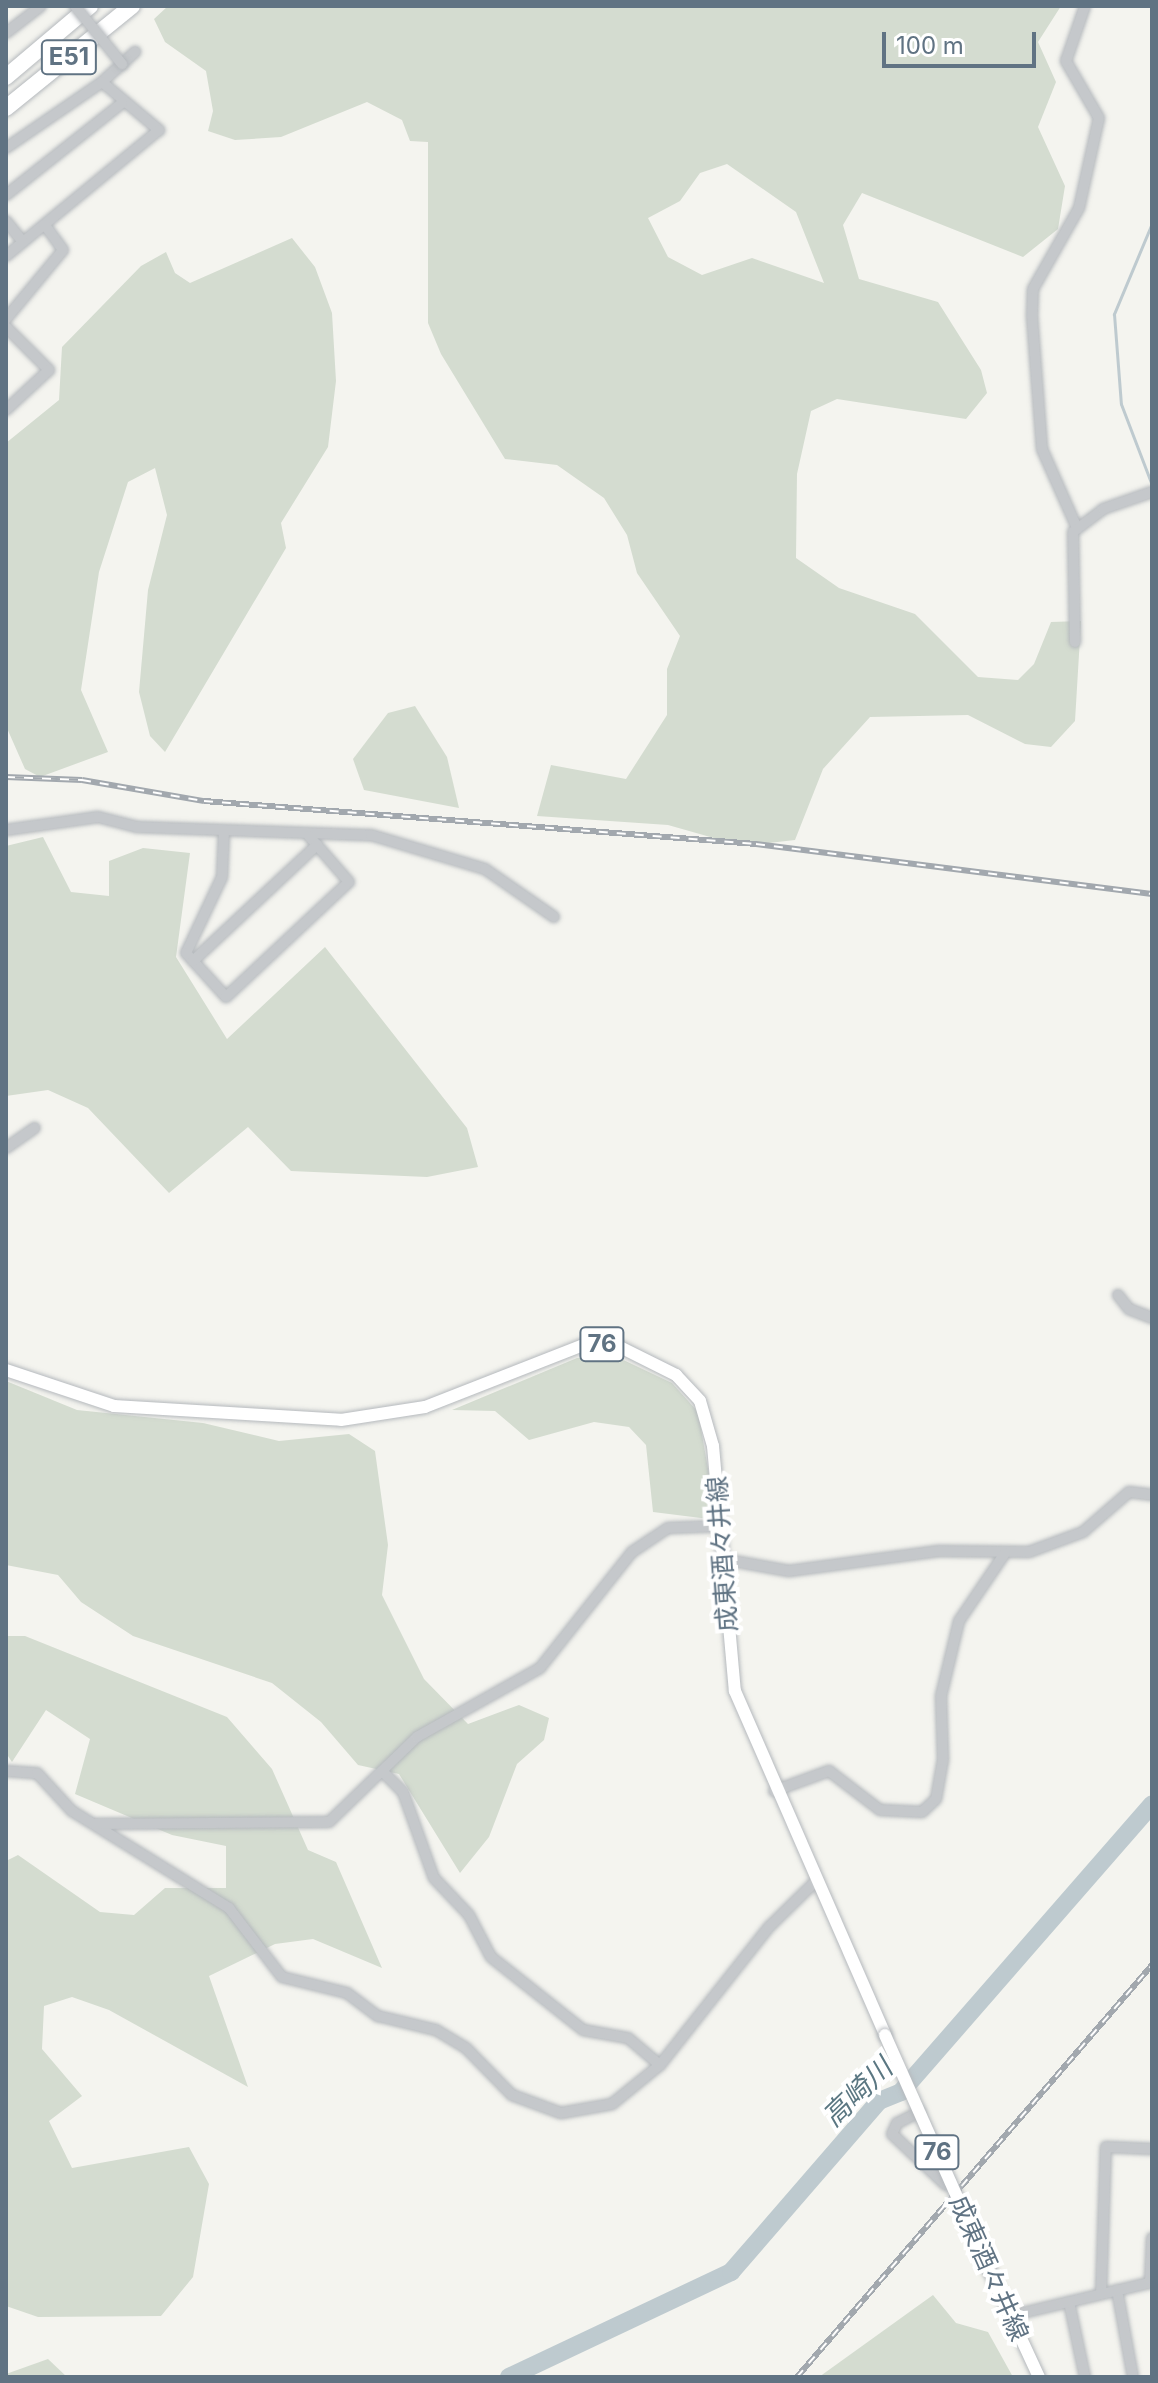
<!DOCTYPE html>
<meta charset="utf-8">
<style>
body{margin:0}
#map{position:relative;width:1158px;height:2383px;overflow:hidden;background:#f4f4ef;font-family:Inter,"Noto Sans JP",sans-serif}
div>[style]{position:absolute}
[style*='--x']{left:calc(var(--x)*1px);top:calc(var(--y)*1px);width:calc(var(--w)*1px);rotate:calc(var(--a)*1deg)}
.green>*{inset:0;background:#d4dcd0}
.stream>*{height:3px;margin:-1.5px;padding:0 1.5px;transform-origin:1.5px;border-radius:1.5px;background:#becacf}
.river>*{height:18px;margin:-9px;padding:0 9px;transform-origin:9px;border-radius:9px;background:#becacf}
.roads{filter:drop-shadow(0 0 2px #b5b9bd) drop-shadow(0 0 2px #b5b9bd)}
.minor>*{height:10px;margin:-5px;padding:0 5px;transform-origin:5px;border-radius:5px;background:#c5c8cb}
.major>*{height:12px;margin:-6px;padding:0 6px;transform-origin:6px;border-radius:6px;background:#fff}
.highway>*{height:16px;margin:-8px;padding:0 8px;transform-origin:8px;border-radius:8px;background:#fff}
.rail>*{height:6px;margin-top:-3px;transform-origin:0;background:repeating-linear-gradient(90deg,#fff 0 9px,#a2a8ae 0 18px);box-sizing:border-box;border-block:2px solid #a2a8ae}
.bridges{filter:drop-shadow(0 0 2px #b5b9bd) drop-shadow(0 0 2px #b5b9bd)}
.minor-bridge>*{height:10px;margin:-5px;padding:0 5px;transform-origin:5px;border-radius:5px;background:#c5c8cb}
.major-bridge>*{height:12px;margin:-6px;padding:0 6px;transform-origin:6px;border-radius:6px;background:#fff}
span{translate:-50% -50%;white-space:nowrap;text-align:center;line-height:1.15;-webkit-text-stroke:8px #fff;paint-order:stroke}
.shield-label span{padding:2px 6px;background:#fff;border:2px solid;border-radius:6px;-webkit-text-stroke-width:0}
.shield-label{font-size:24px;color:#607383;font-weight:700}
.street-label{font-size:26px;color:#607383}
.water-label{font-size:28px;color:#5b7782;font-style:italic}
.frame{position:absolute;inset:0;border:8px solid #607383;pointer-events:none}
.scale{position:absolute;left:882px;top:32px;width:154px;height:36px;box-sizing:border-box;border:4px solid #607383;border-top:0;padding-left:10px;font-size:24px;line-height:28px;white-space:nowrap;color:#607383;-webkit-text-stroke:6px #fff;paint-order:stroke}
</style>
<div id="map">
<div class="green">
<div style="clip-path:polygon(evenodd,168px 6px,1061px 6px,1038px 42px,1056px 82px,1038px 127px,1065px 186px,1058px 229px,1023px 257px,862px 193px,843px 225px,859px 279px,938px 302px,981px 370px,987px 393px,966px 419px,837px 399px,811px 411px,797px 474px,796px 558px,839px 588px,915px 614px,978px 677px,1018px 680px,1034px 664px,1051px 622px,1081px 621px,1075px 721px,1051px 747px,1025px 744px,968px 715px,870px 717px,823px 769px,795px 840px,742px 846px,668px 825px,537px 816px,551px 765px,626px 779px,667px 715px,667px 669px,680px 636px,637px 573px,627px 535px,604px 498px,557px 465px,505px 459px,441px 354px,428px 323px,428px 142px,410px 141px,402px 120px,367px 102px,281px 137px,235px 140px,208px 131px,213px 111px,206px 71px,165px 42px,154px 19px,168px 6px,727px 164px,796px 212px,824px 283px,752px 258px,702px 275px,668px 257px,648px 218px,680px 201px,700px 173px,727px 164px)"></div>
<div style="clip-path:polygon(292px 238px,315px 267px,332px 313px,336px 381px,328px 447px,281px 523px,286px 548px,165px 752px,150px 736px,139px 692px,148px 590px,167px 515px,155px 468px,128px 482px,99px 572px,81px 690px,108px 752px,40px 777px,25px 769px,6px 726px,6px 443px,59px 400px,62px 347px,141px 266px,166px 252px,175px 273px,190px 283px)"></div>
<div style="clip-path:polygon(415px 706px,447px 757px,459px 808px,364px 790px,353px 759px,388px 713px)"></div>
<div style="clip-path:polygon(43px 837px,71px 892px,109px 896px,109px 861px,143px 848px,190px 853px,176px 957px,227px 1039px,325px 947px,467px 1128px,478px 1167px,427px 1177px,291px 1171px,248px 1127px,169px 1193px,88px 1108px,48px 1090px,6px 1096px,6px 846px)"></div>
<div style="clip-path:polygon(615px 1356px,672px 1383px,698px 1412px,717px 1520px,653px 1512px,646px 1445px,629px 1427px,594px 1422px,529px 1440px,495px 1411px,452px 1410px,577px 1358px)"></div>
<div style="clip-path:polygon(6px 1381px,77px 1410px,203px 1423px,279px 1441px,349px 1434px,375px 1451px,388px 1545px,382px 1595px,424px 1679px,468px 1724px,519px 1705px,549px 1718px,544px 1740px,517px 1764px,489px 1837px,460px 1873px,399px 1774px,358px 1765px,321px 1722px,272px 1683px,133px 1636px,81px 1602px,58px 1575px,6px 1565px)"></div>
<div style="clip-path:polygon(6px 1636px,25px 1636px,227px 1717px,272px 1769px,308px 1850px,336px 1862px,382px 1968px,313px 1939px,275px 1944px,209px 1976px,248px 2087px,109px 2010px,72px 1997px,44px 2006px,42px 2049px,82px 2096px,49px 2121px,72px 2168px,189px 2147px,209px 2184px,193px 2277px,161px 2316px,38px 2317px,6px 2306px,6px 1861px,18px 1855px,100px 1912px,134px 1915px,165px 1888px,226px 1888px,226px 1846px,172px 1835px,75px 1794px,90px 1739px,46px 1710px,12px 1762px,6px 1753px)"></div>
<div style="clip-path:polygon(933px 2295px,956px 2323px,988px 2332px,1013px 2377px,819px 2377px)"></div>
<div style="clip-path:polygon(48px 2359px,67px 2377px,6px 2377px,6px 2374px)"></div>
</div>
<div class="stream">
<div style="--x:1152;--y:223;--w:99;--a:112.7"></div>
<div style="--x:1114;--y:314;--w:90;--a:85.6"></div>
<div style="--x:1121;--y:404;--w:87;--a:69.1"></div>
</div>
<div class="river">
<div style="--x:509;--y:2377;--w:246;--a:-25.3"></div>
<div style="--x:731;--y:2272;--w:226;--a:-49.1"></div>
<div style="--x:879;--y:2101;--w:24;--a:-22"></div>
<div style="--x:901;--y:2092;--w:382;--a:-48.9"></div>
</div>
<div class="roads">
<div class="minor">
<div style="--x:6;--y:33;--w:44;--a:-37.6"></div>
<div style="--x:102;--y:82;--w:45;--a:-42.3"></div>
<div style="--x:6;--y:148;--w:116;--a:-34.5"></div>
<div style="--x:102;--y:82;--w:75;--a:40.1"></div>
<div style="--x:159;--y:130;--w:198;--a:140.5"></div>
<div style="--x:6;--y:195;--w:148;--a:-38.4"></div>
<div style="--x:6;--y:221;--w:27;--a:51"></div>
<div style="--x:6;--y:319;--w:89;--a:-50.4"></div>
<div style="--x:63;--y:250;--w:31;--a:-126"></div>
<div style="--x:6;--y:327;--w:61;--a:45"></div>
<div style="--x:49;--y:370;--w:59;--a:137.1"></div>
<div style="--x:1077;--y:528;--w:86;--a:-113.9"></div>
<div style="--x:1042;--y:449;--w:133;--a:-94.3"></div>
<div style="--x:1032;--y:316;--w:27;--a:-88"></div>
<div style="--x:1033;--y:289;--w:93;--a:-60.4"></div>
<div style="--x:1079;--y:208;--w:92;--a:-77.5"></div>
<div style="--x:1099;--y:118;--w:66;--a:-120.1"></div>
<div style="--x:1066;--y:61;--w:58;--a:-70.9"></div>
<div style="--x:1075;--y:642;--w:110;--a:-91"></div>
<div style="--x:1073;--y:532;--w:38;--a:-37"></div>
<div style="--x:1103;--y:509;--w:52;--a:-19.1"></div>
<div style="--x:6;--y:830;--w:93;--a:-8"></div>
<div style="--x:98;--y:817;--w:40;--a:14.4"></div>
<div style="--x:137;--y:827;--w:234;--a:2"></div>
<div style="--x:371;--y:835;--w:119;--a:16.6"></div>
<div style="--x:485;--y:869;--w:84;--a:34.8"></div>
<div style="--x:224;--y:831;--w:46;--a:92.5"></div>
<div style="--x:222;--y:877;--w:84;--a:115.3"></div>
<div style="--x:186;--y:953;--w:59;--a:47.7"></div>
<div style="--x:226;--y:997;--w:168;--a:-43.1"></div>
<div style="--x:349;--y:882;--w:61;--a:-131"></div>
<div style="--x:193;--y:961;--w:170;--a:-43.1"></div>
<div style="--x:6;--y:1148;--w:35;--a:-35"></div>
<div style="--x:1118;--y:1295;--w:18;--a:52"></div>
<div style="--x:1129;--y:1309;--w:25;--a:21"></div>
<div style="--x:722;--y:1559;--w:68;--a:10.2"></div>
<div style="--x:789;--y:1571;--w:151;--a:-7.6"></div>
<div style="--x:939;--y:1551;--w:90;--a:0.6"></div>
<div style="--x:1029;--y:1552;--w:58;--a:-20.3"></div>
<div style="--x:1083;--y:1532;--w:61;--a:-41"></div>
<div style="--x:1129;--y:1492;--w:23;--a:7"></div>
<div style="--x:6;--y:1771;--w:31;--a:4"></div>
<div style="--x:37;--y:1773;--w:52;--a:47.4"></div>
<div style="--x:72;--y:1811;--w:185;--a:31.7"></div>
<div style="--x:229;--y:1908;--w:87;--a:52.5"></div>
<div style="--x:282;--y:1977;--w:67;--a:13.8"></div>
<div style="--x:347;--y:1993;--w:39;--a:37"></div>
<div style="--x:378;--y:2016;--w:60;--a:13.6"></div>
<div style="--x:436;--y:2030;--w:35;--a:31"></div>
<div style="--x:466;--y:2048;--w:66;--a:45.6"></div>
<div style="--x:512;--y:2095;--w:52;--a:20.2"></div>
<div style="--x:561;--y:2113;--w:52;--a:-10"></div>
<div style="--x:612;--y:2104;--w:62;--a:-39.1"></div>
<div style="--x:660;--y:2065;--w:176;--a:-51.7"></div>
<div style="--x:769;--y:1927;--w:67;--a:-44.4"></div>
<div style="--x:384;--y:1773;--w:27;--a:45"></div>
<div style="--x:403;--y:1792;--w:91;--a:70.2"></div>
<div style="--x:434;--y:1878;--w:51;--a:46.6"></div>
<div style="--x:469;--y:1915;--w:47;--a:62.4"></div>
<div style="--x:491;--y:1957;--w:117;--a:38.4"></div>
<div style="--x:583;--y:2030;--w:46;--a:10.1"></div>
<div style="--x:628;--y:2038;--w:42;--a:40.2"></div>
<div style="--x:774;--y:1791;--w:59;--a:-20"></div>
<div style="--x:829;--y:1771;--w:64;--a:37.4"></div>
<div style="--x:880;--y:1810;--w:42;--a:2.7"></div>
<div style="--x:922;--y:1812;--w:19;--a:-43"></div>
<div style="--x:936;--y:1799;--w:40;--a:-80"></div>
<div style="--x:943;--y:1760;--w:64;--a:-91.8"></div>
<div style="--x:941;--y:1696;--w:77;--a:-76.5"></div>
<div style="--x:959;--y:1621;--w:82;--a:-55.9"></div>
<div style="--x:95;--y:1824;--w:234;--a:-0.5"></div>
<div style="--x:329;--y:1822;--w:122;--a:-44"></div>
<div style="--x:417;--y:1737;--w:141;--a:-29.3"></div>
<div style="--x:540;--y:1668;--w:148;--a:-51.6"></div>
<div style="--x:632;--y:1552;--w:43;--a:-33.7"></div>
<div style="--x:668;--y:1528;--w:53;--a:-2.2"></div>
<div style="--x:919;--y:2112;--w:25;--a:153"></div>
<div style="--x:897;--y:2123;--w:12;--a:114"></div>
<div style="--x:892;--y:2134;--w:74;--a:43.4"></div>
<div style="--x:1150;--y:2282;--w:44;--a:-87.4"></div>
<div style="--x:1117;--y:2290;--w:88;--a:79.6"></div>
<div style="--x:1101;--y:2294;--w:147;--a:-88.1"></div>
<div style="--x:1106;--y:2147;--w:46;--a:2.5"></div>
<div style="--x:1069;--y:2302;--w:77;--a:78"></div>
<div style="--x:1011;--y:2323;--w:11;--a:-52"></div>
<div style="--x:1018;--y:2314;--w:138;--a:-13.4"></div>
</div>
<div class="major">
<div style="--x:6;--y:1370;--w:114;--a:18.4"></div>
<div style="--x:114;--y:1406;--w:227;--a:3.5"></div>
<div style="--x:341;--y:1420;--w:85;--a:-8.8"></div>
<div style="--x:425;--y:1407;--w:170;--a:-21.4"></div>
<div style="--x:583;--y:1345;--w:37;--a:3"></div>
<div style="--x:620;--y:1347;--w:63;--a:26.6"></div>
<div style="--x:676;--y:1375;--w:35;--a:47"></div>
<div style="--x:700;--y:1401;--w:47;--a:73.9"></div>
<div style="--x:713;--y:1446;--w:246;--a:84.9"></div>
<div style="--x:735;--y:1691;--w:375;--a:66.4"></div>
<div style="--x:989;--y:2269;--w:119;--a:65.2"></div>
</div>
<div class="highway">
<div style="--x:6;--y:77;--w:110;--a:-40.2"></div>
<div style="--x:6;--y:108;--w:162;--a:-39"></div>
</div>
</div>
<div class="rail">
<div style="--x:6;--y:777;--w:76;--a:2.3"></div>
<div style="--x:82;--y:780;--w:124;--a:9.8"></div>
<div style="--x:204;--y:801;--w:554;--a:4.45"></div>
<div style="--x:756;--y:844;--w:399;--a:7.2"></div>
<div style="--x:797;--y:2377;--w:544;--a:-49.25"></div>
</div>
<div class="bridges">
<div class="minor-bridge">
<div style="--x:75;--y:6;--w:75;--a:51"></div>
</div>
<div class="major-bridge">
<div style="--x:885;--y:2035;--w:256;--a:66"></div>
</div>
</div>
<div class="shield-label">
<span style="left:69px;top:57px">E51</span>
<span style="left:602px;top:1344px">76</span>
<span style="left:937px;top:2152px">76</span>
</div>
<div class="street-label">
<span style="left:722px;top:1554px;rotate:-94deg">成東酒々井線</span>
<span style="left:989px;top:2268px;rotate:66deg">成東酒々井線</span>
</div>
<div class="water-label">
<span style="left:857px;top:2092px;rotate:-44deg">高崎川</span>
</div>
<div class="frame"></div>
<div class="scale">100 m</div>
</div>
